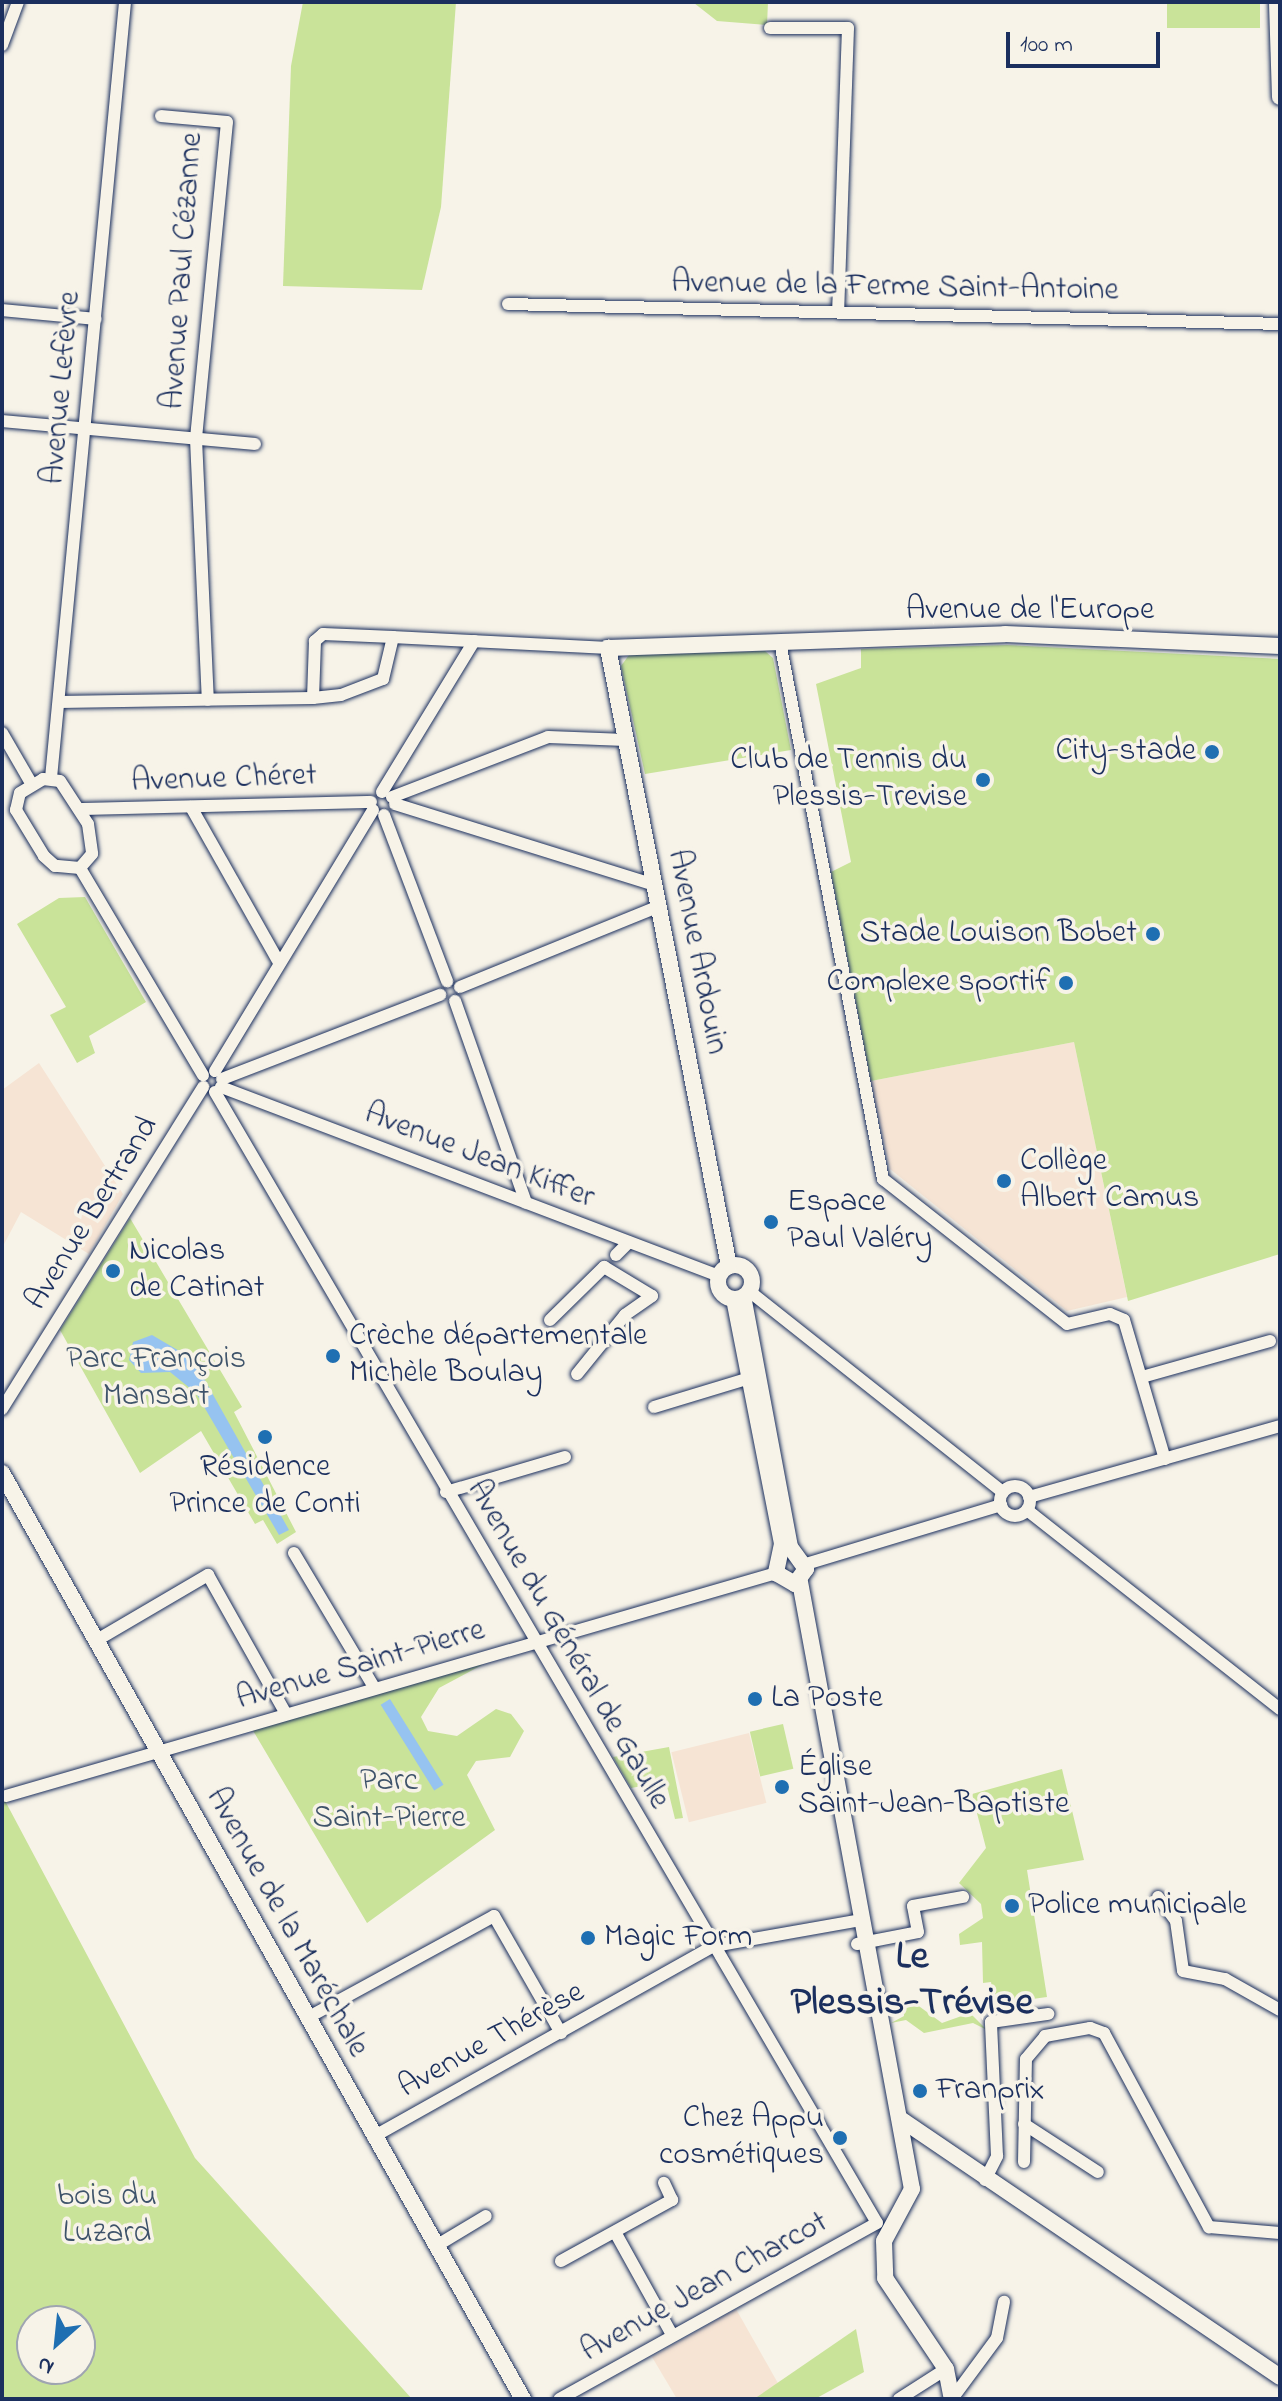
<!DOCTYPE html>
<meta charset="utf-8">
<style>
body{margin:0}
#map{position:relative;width:1282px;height:2401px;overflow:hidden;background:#f7f3e8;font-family:"Indie Flower",sans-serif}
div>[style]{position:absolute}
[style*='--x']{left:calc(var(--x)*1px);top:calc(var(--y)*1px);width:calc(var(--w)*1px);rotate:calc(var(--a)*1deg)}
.built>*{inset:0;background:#f6e4d4;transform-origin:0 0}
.green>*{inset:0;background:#c9e399;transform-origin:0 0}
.water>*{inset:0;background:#96c3f0;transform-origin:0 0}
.roads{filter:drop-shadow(0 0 2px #1b2f5e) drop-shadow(0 0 2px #1b2f5e)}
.street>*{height:12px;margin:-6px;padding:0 6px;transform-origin:6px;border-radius:6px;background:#f7f3e8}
.street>.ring{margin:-6px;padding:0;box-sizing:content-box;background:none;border:12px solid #f7f3e8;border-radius:50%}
.secondary>*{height:16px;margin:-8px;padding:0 8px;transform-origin:8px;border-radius:8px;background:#f7f3e8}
.secondary>.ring{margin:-8px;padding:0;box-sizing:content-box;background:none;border:16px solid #f7f3e8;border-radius:50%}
.dots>*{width:22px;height:22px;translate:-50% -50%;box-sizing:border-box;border:4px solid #f7f3e8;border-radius:50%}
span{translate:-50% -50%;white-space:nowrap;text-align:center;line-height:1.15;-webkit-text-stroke:7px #f7f3e8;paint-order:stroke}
.street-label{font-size:32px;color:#1b2f5e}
.poi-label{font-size:32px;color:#1b2f5e}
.right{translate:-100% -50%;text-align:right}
.left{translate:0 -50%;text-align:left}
.park-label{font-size:32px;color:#3e536a}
.district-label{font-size:40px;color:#1b2f5e;font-weight:700}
.frame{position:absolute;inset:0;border:4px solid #1b2f5e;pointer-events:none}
.north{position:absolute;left:16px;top:2305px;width:80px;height:80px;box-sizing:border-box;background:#f7f3e8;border:2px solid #9fa5b1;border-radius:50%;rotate:207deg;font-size:22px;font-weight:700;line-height:32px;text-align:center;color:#1b2f5e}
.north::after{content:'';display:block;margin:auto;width:28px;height:36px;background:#1f6fb2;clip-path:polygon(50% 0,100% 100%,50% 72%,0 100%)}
.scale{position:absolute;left:1006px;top:32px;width:154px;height:36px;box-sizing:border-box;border:4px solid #1b2f5e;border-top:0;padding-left:10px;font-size:24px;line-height:28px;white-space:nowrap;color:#1b2f5e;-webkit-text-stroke:6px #f7f3e8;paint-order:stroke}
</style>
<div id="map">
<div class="built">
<div style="clip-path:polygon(1074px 1042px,1127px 1297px,1067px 1311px,890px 1169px,871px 1081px)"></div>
<div style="clip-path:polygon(39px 1063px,123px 1194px,89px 1254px,21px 1212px,2px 1248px,2px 1090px)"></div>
<div style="left:749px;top:1733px;width:72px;height:80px;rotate:76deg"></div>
<div style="clip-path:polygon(736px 2309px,779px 2385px,754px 2399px,677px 2399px,652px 2357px)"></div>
</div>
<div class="green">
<div style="clip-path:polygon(303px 2px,456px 2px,441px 207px,422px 290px,283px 286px,291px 66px)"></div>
<div style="clip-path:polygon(646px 2px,768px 2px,767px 25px,717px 21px,694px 3px)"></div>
<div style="left:1167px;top:2px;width:93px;height:26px"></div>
<div style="clip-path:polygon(1007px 645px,1280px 659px,1280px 1254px,1128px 1301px,1074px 1042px,871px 1081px,831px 872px,851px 862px,816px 684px,861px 668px,861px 649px)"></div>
<div style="clip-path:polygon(765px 651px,773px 658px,791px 750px,645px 774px,621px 666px,629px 655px)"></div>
<div style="clip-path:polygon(85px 897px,146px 1002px,89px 1036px,95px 1053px,77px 1063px,50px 1015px,66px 1007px,17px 924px,59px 898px)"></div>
<div style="clip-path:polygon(130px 1218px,242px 1407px,234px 1412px,296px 1532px,277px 1544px,263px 1520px,255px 1524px,201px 1431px,140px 1473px,60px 1330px)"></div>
<div style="clip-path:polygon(479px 1660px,482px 1665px,439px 1688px,421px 1717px,428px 1731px,457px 1736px,496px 1709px,511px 1714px,524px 1731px,510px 1757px,476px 1761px,467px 1775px,495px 1830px,367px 1923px,252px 1729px)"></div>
<div style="left:783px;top:1724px;width:46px;height:34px;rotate:77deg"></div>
<div style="clip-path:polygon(669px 1747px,683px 1818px,675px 1819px,666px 1782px,631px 1788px,613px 1757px)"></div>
<div style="clip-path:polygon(1062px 1769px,1084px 1860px,1027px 1870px,1047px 1997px,995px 2004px,991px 1982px,983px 1983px,982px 1942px,960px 1945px,959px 1934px,983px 1918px,981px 1904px,959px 1883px,986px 1848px,972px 1794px)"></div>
<div style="clip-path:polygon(evenodd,2px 1795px,195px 2158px,412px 2399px,2px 2399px,2px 1795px,32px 2321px,80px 2321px,80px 2369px,32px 2369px,32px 2321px)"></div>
<div style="clip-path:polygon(916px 2004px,942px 2023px,970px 2013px,987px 2030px,973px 2023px,924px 2033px,906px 2020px,891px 2023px,904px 2016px,903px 2006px)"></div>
<div style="clip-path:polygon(856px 2329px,864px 2372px,815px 2399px,754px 2399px)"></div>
</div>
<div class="water">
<div style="clip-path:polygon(152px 1335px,193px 1359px,289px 1530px,279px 1535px,196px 1393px,170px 1372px,141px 1373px,129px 1360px,133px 1342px)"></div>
<div style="left:390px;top:1699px;width:101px;height:11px;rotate:58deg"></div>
</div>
<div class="roads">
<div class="street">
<div style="--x:770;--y:28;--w:78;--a:0"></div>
<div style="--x:848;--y:28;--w:284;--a:92"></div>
<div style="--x:2;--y:45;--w:46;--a:-69.6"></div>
<div style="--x:161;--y:116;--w:66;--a:5.2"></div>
<div style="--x:227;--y:122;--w:319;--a:95.6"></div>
<div style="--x:196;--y:439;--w:261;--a:87.4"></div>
<div style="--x:508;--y:304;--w:772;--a:1.48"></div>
<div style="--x:2;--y:310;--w:94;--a:5.5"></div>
<div style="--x:2;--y:421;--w:254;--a:5.2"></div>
<div style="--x:393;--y:637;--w:215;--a:2.9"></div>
<div style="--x:780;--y:642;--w:547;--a:79.14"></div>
<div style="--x:883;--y:1179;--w:234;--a:38.2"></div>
<div style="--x:1067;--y:1324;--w:44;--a:-13.1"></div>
<div style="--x:1110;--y:1314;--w:15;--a:23"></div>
<div style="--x:1124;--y:1320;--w:145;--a:73.6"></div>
<div style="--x:59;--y:702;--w:254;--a:-0.9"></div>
<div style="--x:313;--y:698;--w:28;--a:-6"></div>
<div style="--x:341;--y:695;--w:45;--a:-20.9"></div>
<div style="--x:383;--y:679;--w:43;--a:-76.6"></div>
<div style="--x:393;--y:637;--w:70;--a:-177.5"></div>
<div style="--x:323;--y:634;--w:11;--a:139"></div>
<div style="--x:315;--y:641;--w:57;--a:92"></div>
<div style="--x:2;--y:733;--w:58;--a:59.9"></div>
<div style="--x:51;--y:778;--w:780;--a:-84.55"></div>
<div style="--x:43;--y:779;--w:17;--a:7"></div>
<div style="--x:60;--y:781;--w:51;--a:56.9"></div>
<div style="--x:88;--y:824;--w:30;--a:82"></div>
<div style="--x:92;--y:854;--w:18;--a:131"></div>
<div style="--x:80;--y:868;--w:25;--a:-175"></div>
<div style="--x:55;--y:866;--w:15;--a:-138"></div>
<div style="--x:44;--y:856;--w:54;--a:-121.3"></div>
<div style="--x:16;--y:810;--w:17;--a:-77"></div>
<div style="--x:20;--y:793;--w:27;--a:-31"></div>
<div style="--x:382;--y:792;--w:177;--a:-58.6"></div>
<div style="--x:392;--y:797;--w:167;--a:-21"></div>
<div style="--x:548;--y:737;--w:78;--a:2.2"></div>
<div style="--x:395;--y:804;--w:272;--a:17.3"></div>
<div style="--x:191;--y:807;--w:177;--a:60.5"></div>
<div style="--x:79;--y:809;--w:292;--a:-1.4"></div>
<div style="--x:384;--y:815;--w:178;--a:69.2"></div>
<div style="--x:80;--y:868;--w:241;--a:59.3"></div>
<div style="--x:460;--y:987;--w:215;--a:-22.1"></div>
<div style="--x:455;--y:1001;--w:214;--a:70.6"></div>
<div style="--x:215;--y:1071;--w:305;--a:-58.8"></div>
<div style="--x:222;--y:1079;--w:234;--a:-21.1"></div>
<div style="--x:221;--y:1087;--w:533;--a:20.78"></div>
<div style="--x:215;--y:1092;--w:1310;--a:59.66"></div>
<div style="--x:877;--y:2223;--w:363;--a:151"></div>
<div style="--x:616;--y:1255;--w:18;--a:-45"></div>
<div style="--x:749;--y:1291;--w:324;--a:38.4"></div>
<div style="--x:550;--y:1320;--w:76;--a:-44.5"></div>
<div style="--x:604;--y:1267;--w:56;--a:31.1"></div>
<div style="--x:652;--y:1296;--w:33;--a:145"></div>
<div style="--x:625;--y:1315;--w:76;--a:129.1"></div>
<div style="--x:1142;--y:1377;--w:133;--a:-15.7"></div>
<div style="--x:654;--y:1407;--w:100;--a:-16.8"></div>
<div style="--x:2;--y:1409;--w:380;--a:-58"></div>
<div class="ring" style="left:1000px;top:1486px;width:18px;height:18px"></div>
<div style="--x:446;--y:1492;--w:124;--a:-16.4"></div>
<div style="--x:1029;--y:1497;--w:261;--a:-15.8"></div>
<div style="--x:1027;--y:1510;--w:322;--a:38.2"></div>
<div style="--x:294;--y:1553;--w:156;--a:59.2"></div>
<div style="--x:806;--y:1564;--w:204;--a:-16.8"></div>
<div style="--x:97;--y:1640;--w:129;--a:-30.4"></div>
<div style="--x:208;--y:1575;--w:159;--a:60.7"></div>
<div style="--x:6;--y:1796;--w:802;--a:-16.15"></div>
<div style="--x:1158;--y:1897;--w:30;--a:53"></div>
<div style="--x:1176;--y:1921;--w:50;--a:82"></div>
<div style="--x:1183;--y:1971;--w:43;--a:10.8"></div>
<div style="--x:1225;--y:1979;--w:63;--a:29.4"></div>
<div style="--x:857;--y:1944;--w:62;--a:-11.1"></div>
<div style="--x:918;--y:1932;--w:26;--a:-101"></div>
<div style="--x:913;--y:1906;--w:51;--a:-10.2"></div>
<div style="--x:307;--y:2018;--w:213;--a:-28.6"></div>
<div style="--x:494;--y:1916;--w:135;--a:60.2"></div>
<div style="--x:1024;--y:2124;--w:88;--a:33"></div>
<div style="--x:373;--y:2137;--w:391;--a:-29.3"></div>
<div style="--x:714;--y:1946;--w:150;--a:-10"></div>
<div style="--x:1024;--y:2162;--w:103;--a:-88.9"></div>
<div style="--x:1026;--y:2059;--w:30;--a:-50"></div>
<div style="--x:1045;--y:2036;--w:46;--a:-10.1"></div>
<div style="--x:1090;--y:2028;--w:15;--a:20"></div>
<div style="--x:1104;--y:2033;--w:221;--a:61.6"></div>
<div style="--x:1209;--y:2227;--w:71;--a:4.8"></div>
<div style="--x:985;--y:2180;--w:27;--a:-63"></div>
<div style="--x:997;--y:2156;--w:134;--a:-92.6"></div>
<div style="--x:991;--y:2022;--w:58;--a:-8"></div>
<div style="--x:615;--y:2232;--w:118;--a:61"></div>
<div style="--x:436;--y:2246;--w:58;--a:-31"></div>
<div style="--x:561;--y:2261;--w:127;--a:-28.8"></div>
<div style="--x:672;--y:2200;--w:19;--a:-115"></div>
<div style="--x:899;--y:2399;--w:56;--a:-32.6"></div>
<div style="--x:952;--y:2399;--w:76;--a:-53.6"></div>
<div style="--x:997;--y:2338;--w:37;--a:-79"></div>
</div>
<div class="secondary">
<div style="--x:1277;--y:2;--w:95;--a:88.2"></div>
<div class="ring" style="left:718px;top:1265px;width:18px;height:18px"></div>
<div style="--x:729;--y:1266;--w:630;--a:-101.08"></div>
<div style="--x:608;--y:648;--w:397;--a:-2"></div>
<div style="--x:1005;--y:634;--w:275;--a:2.5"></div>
<div style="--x:734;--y:1299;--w:250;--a:78.9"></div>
<div style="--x:782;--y:1544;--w:30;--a:102"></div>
<div style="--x:776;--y:1573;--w:22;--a:30"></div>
<div style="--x:795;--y:1584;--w:19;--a:-54"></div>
<div style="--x:806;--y:1569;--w:27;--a:-126"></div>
<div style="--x:790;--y:1547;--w:254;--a:-100.6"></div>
<div style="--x:2;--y:1473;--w:1063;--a:60.64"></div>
<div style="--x:800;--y:1582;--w:617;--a:79.55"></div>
<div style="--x:912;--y:2189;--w:59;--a:118.3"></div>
<div style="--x:884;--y:2241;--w:37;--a:88"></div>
<div style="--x:885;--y:2278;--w:110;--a:56.2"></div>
<div style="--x:946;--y:2369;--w:31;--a:79"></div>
<div style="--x:902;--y:2120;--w:457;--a:34.2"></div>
</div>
</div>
<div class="dots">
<div style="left:1212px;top:752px;background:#1f6fb2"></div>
<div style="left:983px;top:780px;background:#1f6fb2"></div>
<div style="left:1153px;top:934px;background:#1f6fb2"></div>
<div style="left:1066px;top:983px;background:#1f6fb2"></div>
<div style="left:1004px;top:1181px;background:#1f6fb2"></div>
<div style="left:771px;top:1222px;background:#1f6fb2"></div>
<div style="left:113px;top:1271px;background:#1f6fb2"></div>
<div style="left:333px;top:1356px;background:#1f6fb2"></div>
<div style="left:265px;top:1437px;background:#1f6fb2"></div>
<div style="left:755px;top:1699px;background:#1f6fb2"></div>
<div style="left:782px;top:1787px;background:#1f6fb2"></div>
<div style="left:1012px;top:1906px;background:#1f6fb2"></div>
<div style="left:588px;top:1938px;background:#1f6fb2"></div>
<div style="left:920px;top:2091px;background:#1f6fb2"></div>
<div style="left:840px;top:2138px;background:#1f6fb2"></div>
</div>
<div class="street-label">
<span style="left:184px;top:271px;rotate:-86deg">Avenue Paul Cézanne</span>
<span style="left:895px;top:288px;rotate:1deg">Avenue de la Ferme Saint-Antoine</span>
<span style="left:63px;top:388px;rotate:-85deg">Avenue Lefèvre</span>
<span style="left:1030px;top:611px">Avenue de l'Europe</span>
<span style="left:224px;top:780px;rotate:-2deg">Avenue Chéret</span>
<span style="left:696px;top:952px;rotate:79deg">Avenue Ardouin</span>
<span style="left:479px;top:1157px;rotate:21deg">Avenue Jean Kiffer</span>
<span style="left:93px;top:1214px;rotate:-58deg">Avenue Bertrand</span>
<span style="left:567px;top:1645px;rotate:60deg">Avenue du Général de Gaulle</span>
<span style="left:361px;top:1666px;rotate:-16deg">Avenue Saint-Pierre</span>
<span style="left:286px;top:1923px;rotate:61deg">Avenue de la Maréchale</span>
<span style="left:492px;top:2041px;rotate:-29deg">Avenue Thérèse</span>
<span style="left:705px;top:2288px;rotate:-29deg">Avenue Jean Charcot</span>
</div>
<div class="poi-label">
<span class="right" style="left:1196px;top:752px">City-stade</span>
<span class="right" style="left:967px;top:780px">Club de Tennis du<br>Plessis-Trevise</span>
<span class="right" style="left:1137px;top:934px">Stade Louison Bobet</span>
<span class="right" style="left:1050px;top:983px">Complexe sportif</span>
<span class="left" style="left:1020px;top:1181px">Collège<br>Albert Camus</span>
<span class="left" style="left:787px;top:1222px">Espace<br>Paul Valéry</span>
<span class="left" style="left:129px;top:1271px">Nicolas<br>de Catinat</span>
<span class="left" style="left:349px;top:1356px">Crèche départementale<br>Michèle Boulay</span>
<span style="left:265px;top:1487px">Résidence<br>Prince de Conti</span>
<span class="left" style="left:771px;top:1699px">La Poste</span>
<span class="left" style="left:798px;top:1787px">Église<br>Saint-Jean-Baptiste</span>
<span class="left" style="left:1028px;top:1906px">Police municipale</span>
<span class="left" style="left:604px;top:1938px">Magic Form</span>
<span class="left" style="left:936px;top:2091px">Franprix</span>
<span class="right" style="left:824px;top:2138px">Chez Appu<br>cosmétiques</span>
</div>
<div class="park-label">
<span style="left:156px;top:1379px">Parc François<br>Mansart</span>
<span style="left:389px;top:1801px">Parc<br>Saint-Pierre</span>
<span style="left:107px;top:2216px">bois du<br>Luzard</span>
</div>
<div class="district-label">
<span style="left:912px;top:1981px">Le<br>Plessis-Trévise</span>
</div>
<div class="frame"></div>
<div class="north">N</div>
<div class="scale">100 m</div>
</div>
